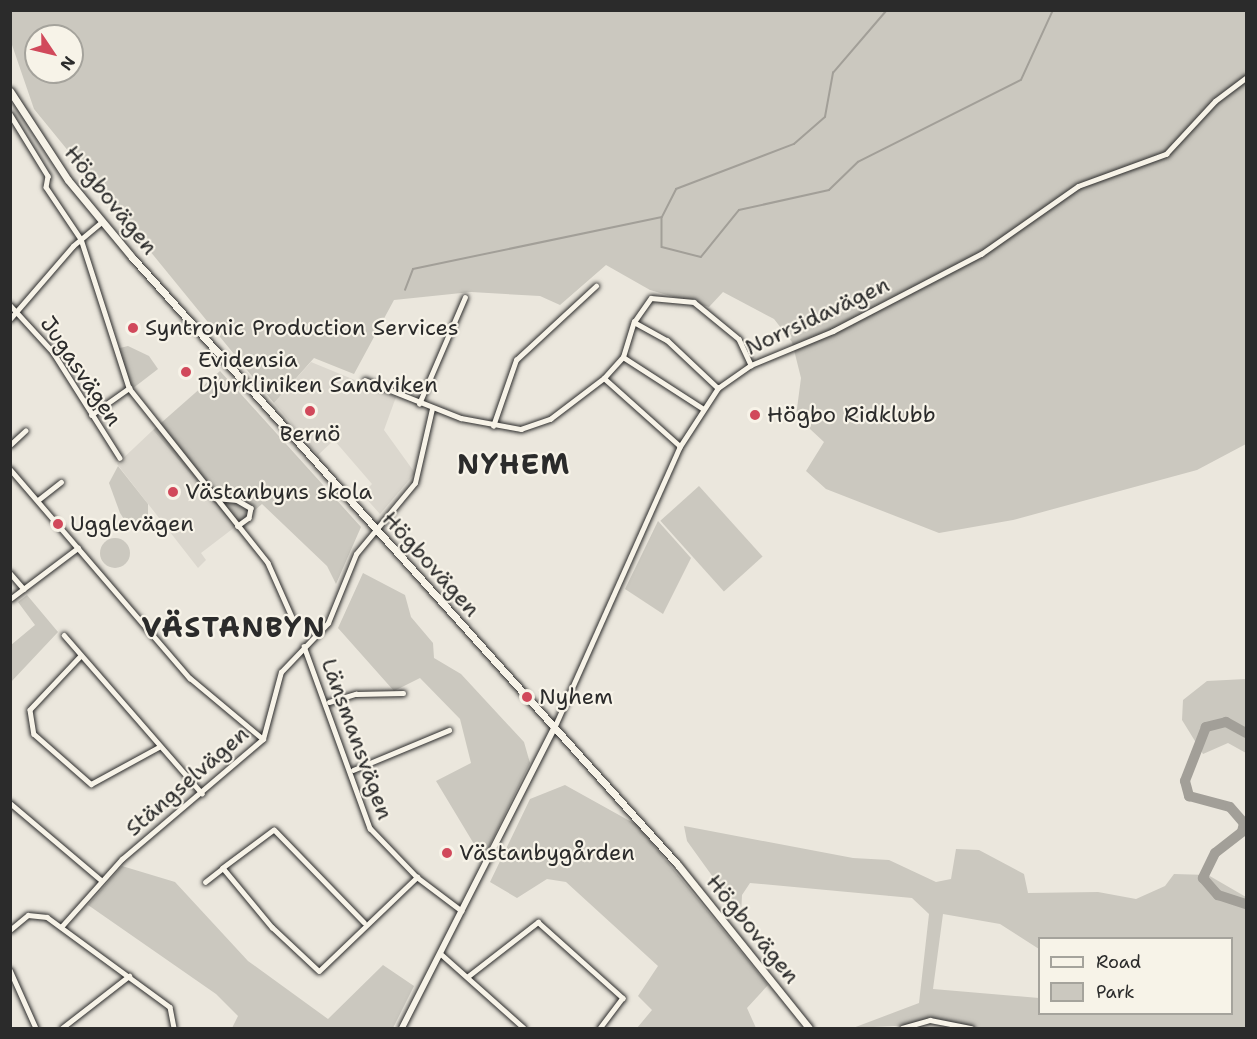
<!DOCTYPE html>
<meta charset="utf-8">
<style>
body{margin:0}
#map{position:relative;width:1257px;height:1039px;overflow:hidden;background:#ebe7dd;font-family:"Shantell Sans",sans-serif}
div>[style]{position:absolute}
[style*='--x']{left:calc(var(--x)*1px);top:calc(var(--y)*1px);width:calc(var(--w)*1px);rotate:calc(var(--a)*1deg)}
.built>*{inset:0;background:#dbd7ce}
.green>*{inset:0;background:#cbc8bf;transform-origin:0 0}
.round{border-radius:50%}
.stream>*{height:1.5px;margin:-0.75px;padding:0 0.75px;transform-origin:0.75px;border-radius:0.75px;background:#a29f98}
.river>*{height:10px;margin:-5px;padding:0 5px;transform-origin:5px;border-radius:5px;background:#a29f98}
.roads{filter:drop-shadow(0 0 2px #2b2b2b) drop-shadow(0 0 2px #2b2b2b)}
.minor>*{height:4.5px;margin:-2.25px;padding:0 2.25px;transform-origin:2.25px;border-radius:2.25px;background:#f7f3e8}
.tertiary>*{height:6px;margin:-3px;padding:0 3px;transform-origin:3px;border-radius:3px;background:#f7f3e8}
.secondary>*{height:7px;margin:-3.5px;padding:0 3.5px;transform-origin:3.5px;border-radius:3.5px;background:#f7f3e8}
.dots>*{width:16px;height:16px;translate:-50% -50%;box-sizing:border-box;border:3px solid #f7f3e8;border-radius:50%}
span{translate:-50% -50%;white-space:nowrap;text-align:center;line-height:1.15;-webkit-text-stroke:4.5px #f7f3e8;paint-order:stroke}
.street-label{font-size:22px;color:#2b2b2b}
.poi-label{font-size:22px;color:#2b2b2b}
.left{translate:0 -50%;text-align:left}
.district-label{font-size:28px;color:#2b2b2b;font-weight:700;letter-spacing:1.5px}
.frame{position:absolute;inset:0;border:12px solid #2b2b2b;pointer-events:none}
.legend{position:absolute;left:1038px;top:937px;width:195px;height:78px;box-sizing:border-box;background:#f7f3e8;border:2px solid #a5a39c;margin:0;padding:8px 10px;list-style:none;font-size:18px;color:#2b2b2b}
.legend li{display:flex;align-items:center;gap:12px;height:30px}
.legend b{width:30px;border:2px solid #a5a39c}
.north{position:absolute;left:24px;top:24px;width:60px;height:60px;box-sizing:border-box;background:#f7f3e8;border:2px solid #a5a39c;border-radius:50%;rotate:125deg;font-size:16px;font-weight:700;line-height:24px;text-align:center;color:#2b2b2b}
.north::after{content:'';display:block;margin:auto;width:21px;height:27px;background:#d1495b;clip-path:polygon(50% 0,100% 100%,50% 72%,0 100%)}
</style>
<div id="map">
<div class="built">
<div style="clip-path:polygon(311px 362px,396px 397px,384px 430px,415px 473px,380px 514px,362px 494px,372px 484px,334px 440px,318px 455px,274px 403px)"></div>
<div style="clip-path:polygon(153px 430px,235px 527px,201px 553px,206px 560px,198px 568px,117px 464px)"></div>
</div>
<div class="green">
<div style="clip-path:polygon(evenodd,11px 10px,1246px 11px,1246px 444px,1197px 470px,1013px 520px,939px 533px,826px 489px,806px 471px,824px 442px,796px 416px,801px 378px,792px 342px,774px 319px,723px 292px,709px 307px,650px 290px,606px 265px,560px 305px,540px 296px,471px 292px,394px 300px,354px 374px,314px 358px,274px 403px,34px 109px,11px 42px,11px 10px,36px 36px,72px 36px,72px 72px,36px 72px,36px 36px)"></div>
<div style="clip-path:polygon(128px 346px,149px 356px,158px 369px,132px 389px,116px 349px)"></div>
<div style="clip-path:polygon(220px 371px,361px 527px,336px 584px,327px 566px,262px 504px,235px 527px,153px 430px)"></div>
<div style="clip-path:polygon(118px 466px,148px 504px,148px 533px,129px 527px,120px 513px,109px 483px)"></div>
<div style="left:699px;top:486px;width:95px;height:52px;rotate:48deg"></div>
<div style="clip-path:polygon(658px 521px,691px 558px,663px 614px,625px 589px)"></div>
<div class="round" style="left:100px;top:538px;width:30px;height:30px"></div>
<div style="clip-path:polygon(363px 573px,405px 595px,411px 617px,433px 643px,434px 658px,461px 674px,524px 742px,530px 763px,483px 859px,436px 781px,471px 763px,460px 719px,420px 678px,394px 691px,338px 628px)"></div>
<div style="clip-path:polygon(27px 595px,58px 632px,11px 682px,11px 645px,35px 625px,18px 602px)"></div>
<div style="clip-path:polygon(1246px 679px,1246px 753px,1228px 743px,1203px 754px,1182px 720px,1183px 700px,1207px 681px)"></div>
<div style="clip-path:polygon(565px 785px,637px 825px,768px 985px,747px 1008px,756px 1028px,637px 1028px,652px 1010px,638px 996px,658px 966px,566px 882px,547px 879px,517px 898px,490px 882px,530px 799px)"></div>
<div style="clip-path:polygon(evenodd,684px 826px,853px 858px,889px 860px,936px 882px,951px 879px,956px 849px,979px 850px,1024px 874px,1028px 893px,1098px 892px,1136px 899px,1165px 886px,1174px 874px,1208px 875px,1246px 897px,1246px 1028px,955px 1028px,935px 1024px,853px 1028px,919px 1003px,929px 914px,912px 898px,750px 883px,742px 895px,741px 916px,687px 841px,684px 826px,943px 914px,1000px 924px,1039px 949px,1040px 938px,1232px 938px,1232px 1014px,1040px 1014px,1039px 998px,933px 989px,943px 914px)"></div>
<div style="clip-path:polygon(122px 866px,175px 882px,248px 961px,328px 1019px,383px 965px,414px 986px,393px 1028px,232px 1028px,238px 1016px,216px 994px,88px 905px)"></div>
</div>
<div class="stream">
<div style="--x:662;--y:218;--w:29;--a:90"></div>
<div style="--x:662;--y:247;--w:40;--a:14.4"></div>
<div style="--x:701;--y:257;--w:60;--a:-51"></div>
<div style="--x:739;--y:210;--w:92;--a:-12.5"></div>
<div style="--x:829;--y:190;--w:40;--a:-44"></div>
<div style="--x:858;--y:162;--w:182;--a:-26.7"></div>
<div style="--x:1021;--y:80;--w:77;--a:-65.4"></div>
<div style="--x:405;--y:290;--w:22;--a:-69"></div>
<div style="--x:413;--y:269;--w:254;--a:-11.8"></div>
<div style="--x:662;--y:217;--w:31;--a:-63"></div>
<div style="--x:676;--y:189;--w:126;--a:-20.9"></div>
<div style="--x:794;--y:144;--w:41;--a:-41.1"></div>
<div style="--x:825;--y:117;--w:45;--a:-79.7"></div>
<div style="--x:833;--y:73;--w:83;--a:-49.4"></div>
</div>
<div class="river">
<div style="--x:1246;--y:733;--w:23;--a:-151"></div>
<div style="--x:1226;--y:722;--w:21;--a:166"></div>
<div style="--x:1206;--y:727;--w:58;--a:111.3"></div>
<div style="--x:1185;--y:781;--w:16;--a:75"></div>
<div style="--x:1189;--y:796;--w:42;--a:15"></div>
<div style="--x:1230;--y:807;--w:21;--a:49"></div>
<div style="--x:1244;--y:823;--w:9;--a:103"></div>
<div style="--x:1242;--y:832;--w:34;--a:142"></div>
<div style="--x:1215;--y:853;--w:28;--a:116"></div>
<div style="--x:1203;--y:878;--w:23;--a:49"></div>
<div style="--x:1218;--y:895;--w:29;--a:18"></div>
</div>
<div class="roads">
<div class="minor">
<div style="--x:10;--y:114;--w:73;--a:58.5"></div>
<div style="--x:48;--y:176;--w:11;--a:100"></div>
<div style="--x:46;--y:187;--w:63;--a:56.1"></div>
<div style="--x:81;--y:239;--w:157;--a:72.1"></div>
<div style="--x:129;--y:388;--w:223;--a:51.5"></div>
<div style="--x:268;--y:563;--w:59;--a:66"></div>
<div style="--x:10;--y:305;--w:64;--a:47.5"></div>
<div style="--x:53;--y:352;--w:125;--a:57.7"></div>
<div style="--x:10;--y:319;--w:96;--a:-49.2"></div>
<div style="--x:73;--y:246;--w:38;--a:-40"></div>
<div style="--x:634;--y:322;--w:29;--a:-55"></div>
<div style="--x:651;--y:298;--w:43;--a:5.3"></div>
<div style="--x:694;--y:302;--w:58;--a:39.4"></div>
<div style="--x:739;--y:339;--w:29;--a:65"></div>
<div style="--x:623;--y:357;--w:94;--a:32.8"></div>
<div style="--x:604;--y:378;--w:28;--a:-48"></div>
<div style="--x:623;--y:357;--w:37;--a:-73"></div>
<div style="--x:634;--y:322;--w:38;--a:29"></div>
<div style="--x:667;--y:340;--w:70;--a:43.3"></div>
<div style="--x:365;--y:380;--w:103;--a:21.6"></div>
<div style="--x:461;--y:418;--w:61;--a:10.4"></div>
<div style="--x:521;--y:429;--w:31;--a:-19"></div>
<div style="--x:550;--y:419;--w:68;--a:-37.2"></div>
<div style="--x:604;--y:378;--w:102;--a:41.8"></div>
<div style="--x:419;--y:404;--w:116;--a:-66.7"></div>
<div style="--x:91;--y:415;--w:47;--a:-35.4"></div>
<div style="--x:493;--y:426;--w:70;--a:-70.8"></div>
<div style="--x:516;--y:360;--w:109;--a:-42.8"></div>
<div style="--x:10;--y:445;--w:21;--a:-43"></div>
<div style="--x:10;--y:469;--w:276;--a:49.3"></div>
<div style="--x:190;--y:678;--w:95;--a:39.9"></div>
<div style="--x:215;--y:498;--w:22;--a:5"></div>
<div style="--x:237;--y:500;--w:16;--a:30"></div>
<div style="--x:251;--y:508;--w:10;--a:101"></div>
<div style="--x:249;--y:518;--w:14;--a:144"></div>
<div style="--x:38;--y:500;--w:29;--a:-38"></div>
<div style="--x:10;--y:573;--w:21;--a:49"></div>
<div style="--x:10;--y:599;--w:85;--a:-36.9"></div>
<div style="--x:64;--y:635;--w:210;--a:48.9"></div>
<div style="--x:304;--y:646;--w:194;--a:70.1"></div>
<div style="--x:370;--y:828;--w:68;--a:46.2"></div>
<div style="--x:417;--y:877;--w:56;--a:37.1"></div>
<div style="--x:81;--y:656;--w:74;--a:133.4"></div>
<div style="--x:30;--y:710;--w:24;--a:81"></div>
<div style="--x:34;--y:734;--w:76;--a:41.3"></div>
<div style="--x:91;--y:784;--w:77;--a:-28.6"></div>
<div style="--x:329;--y:702;--w:28;--a:-17"></div>
<div style="--x:356;--y:694;--w:47;--a:-1.2"></div>
<div style="--x:554;--y:728;--w:307;--a:-65.9"></div>
<div style="--x:679;--y:448;--w:72;--a:-57"></div>
<div style="--x:718;--y:388;--w:40;--a:-34.9"></div>
<div style="--x:751;--y:365;--w:89;--a:-22.5"></div>
<div style="--x:833;--y:331;--w:167;--a:-27.5"></div>
<div style="--x:981;--y:254;--w:118;--a:-35"></div>
<div style="--x:1078;--y:186;--w:94;--a:-20"></div>
<div style="--x:1166;--y:154;--w:72;--a:-47.2"></div>
<div style="--x:1215;--y:101;--w:39;--a:-37"></div>
<div style="--x:353;--y:770;--w:104;--a:-22.6"></div>
<div style="--x:10;--y:803;--w:119;--a:40.2"></div>
<div style="--x:205;--y:882;--w:23;--a:-38"></div>
<div style="--x:364;--y:923;--w:129;--a:-134.1"></div>
<div style="--x:274;--y:830;--w:64;--a:143.3"></div>
<div style="--x:223;--y:868;--w:77;--a:50.3"></div>
<div style="--x:272;--y:927;--w:64;--a:43.1"></div>
<div style="--x:319;--y:971;--w:136;--a:-43.8"></div>
<div style="--x:62;--y:926;--w:90;--a:-48.2"></div>
<div style="--x:122;--y:859;--w:185;--a:-40.4"></div>
<div style="--x:263;--y:739;--w:69;--a:-75"></div>
<div style="--x:281;--y:672;--w:68;--a:-46.2"></div>
<div style="--x:328;--y:623;--w:74;--a:-67.9"></div>
<div style="--x:356;--y:554;--w:92;--a:-50.3"></div>
<div style="--x:415;--y:483;--w:76;--a:-77.1"></div>
<div style="--x:10;--y:930;--w:23;--a:-40"></div>
<div style="--x:28;--y:915;--w:19;--a:6"></div>
<div style="--x:47;--y:917;--w:152;--a:36.2"></div>
<div style="--x:170;--y:1007;--w:21;--a:79"></div>
<div style="--x:441;--y:954;--w:111;--a:41.7"></div>
<div style="--x:10;--y:970;--w:64;--a:65.9"></div>
<div style="--x:467;--y:977;--w:90;--a:-37.8"></div>
<div style="--x:538;--y:922;--w:114;--a:41.8"></div>
<div style="--x:623;--y:998;--w:38;--a:127"></div>
<div style="--x:62;--y:1028;--w:85;--a:-37.8"></div>
<div style="--x:902;--y:1028;--w:29;--a:-16"></div>
<div style="--x:930;--y:1020;--w:42;--a:11"></div>
</div>
<div class="tertiary">
<div style="--x:402;--y:1028;--w:336;--a:-63.1"></div>
</div>
<div class="secondary">
<div style="--x:10;--y:91;--w:106;--a:56.9"></div>
<div style="--x:68;--y:180;--w:99;--a:50.3"></div>
<div style="--x:131;--y:256;--w:819;--a:48.07"></div>
<div style="--x:678;--y:865;--w:209;--a:51.2"></div>
</div>
</div>
<div class="dots">
<div style="left:133px;top:328px;background:#d1495b"></div>
<div style="left:186px;top:372px;background:#d1495b"></div>
<div style="left:310px;top:411px;background:#d1495b"></div>
<div style="left:755px;top:415px;background:#d1495b"></div>
<div style="left:173px;top:492px;background:#d1495b"></div>
<div style="left:58px;top:524px;background:#d1495b"></div>
<div style="left:527px;top:697px;background:#d1495b"></div>
<div style="left:447px;top:853px;background:#d1495b"></div>
</div>
<div class="street-label">
<span style="left:111px;top:200px;rotate:51deg">Högbovägen</span>
<span style="left:817px;top:316px;rotate:-25deg">Norrsidavägen</span>
<span style="left:81px;top:371px;rotate:56deg">Jugasvägen</span>
<span style="left:431px;top:564px;rotate:48deg">Högbovägen</span>
<span style="left:357px;top:739px;rotate:70deg">Länsmansvägen</span>
<span style="left:187px;top:781px;rotate:-41deg">Stängselvägen</span>
<span style="left:753px;top:929px;rotate:51deg">Högbovägen</span>
</div>
<div class="poi-label">
<span class="left" style="left:145px;top:328px">Syntronic Production Services</span>
<span class="left" style="left:198px;top:372px">Evidensia<br>Djurkliniken Sandviken</span>
<span class="left" style="left:767px;top:415px">Högbo Ridklubb</span>
<span style="left:310px;top:434px">Bernö</span>
<span class="left" style="left:185px;top:492px">Västanbyns skola</span>
<span class="left" style="left:70px;top:524px">Ugglevägen</span>
<span class="left" style="left:539px;top:697px">Nyhem</span>
<span class="left" style="left:459px;top:853px">Västanbygården</span>
</div>
<div class="district-label">
<span style="left:514px;top:464px">NYHEM</span>
<span style="left:234px;top:627px">VÄSTANBYN</span>
</div>
<div class="frame"></div>
<ul class="legend">
<li><b style="height:8px;background:#f7f3e8"></b>Road</li>
<li><b style="height:16px;background:#cbc8bf"></b>Park</li>
</ul>
<div class="north">N</div>
</div>
